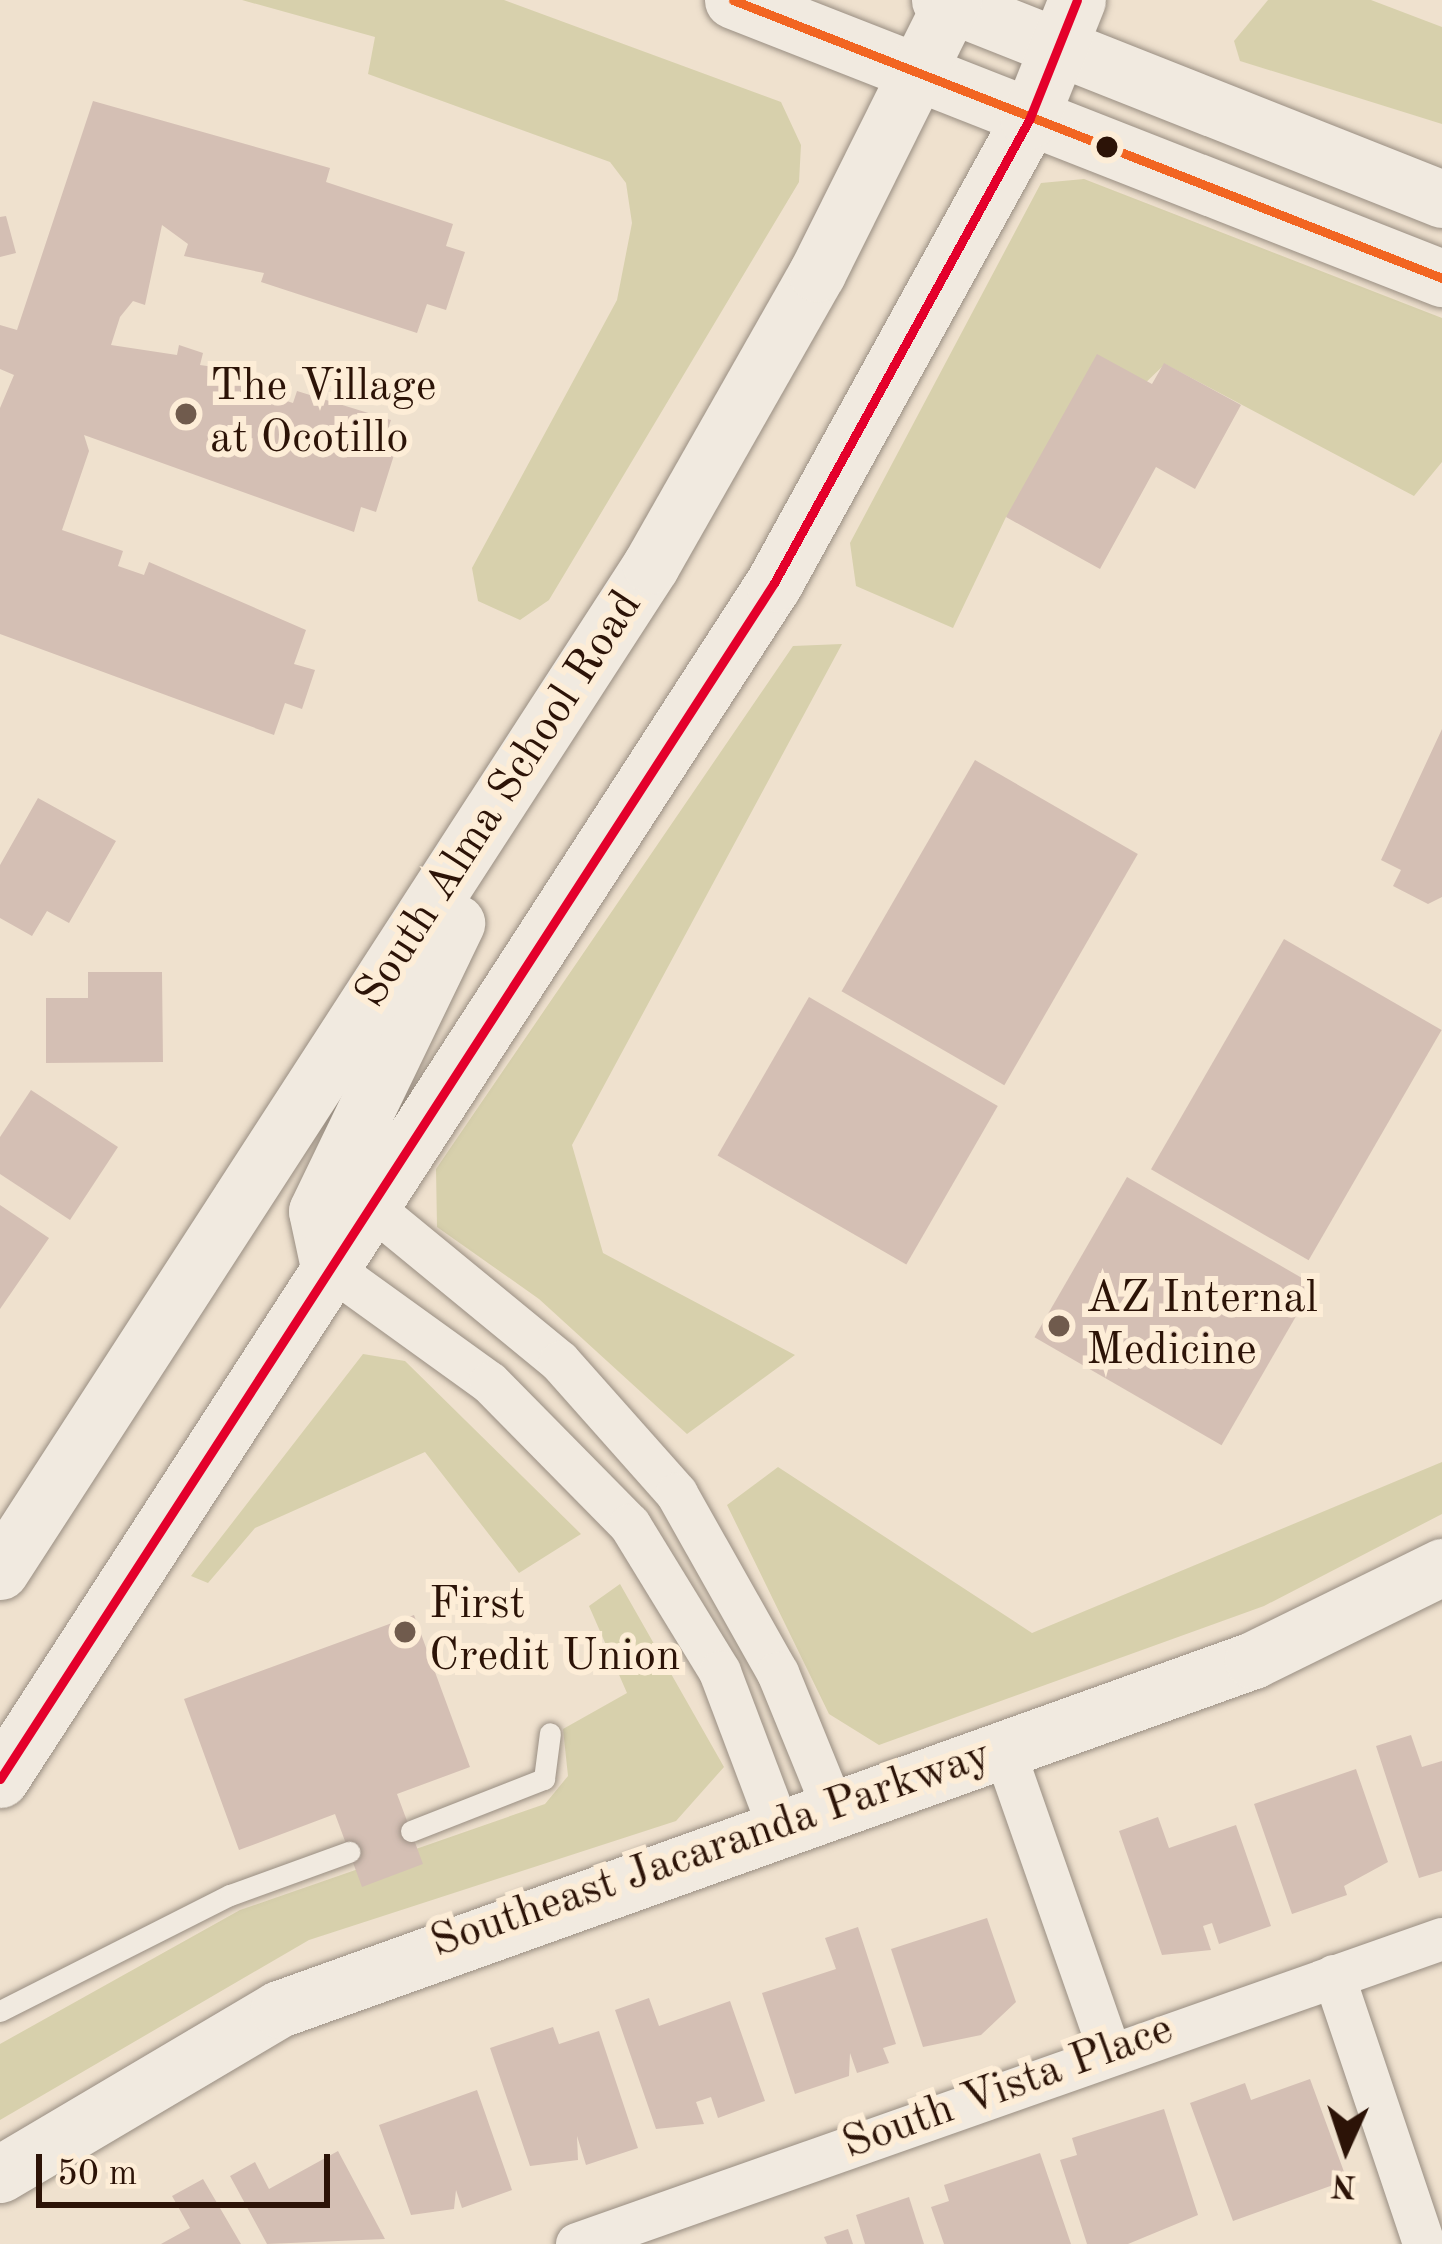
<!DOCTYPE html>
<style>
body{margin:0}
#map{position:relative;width:1442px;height:2244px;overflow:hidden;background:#efe1ce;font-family:"Old Standard TT",serif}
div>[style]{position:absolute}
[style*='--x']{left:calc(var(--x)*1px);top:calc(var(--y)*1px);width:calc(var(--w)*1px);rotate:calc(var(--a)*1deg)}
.green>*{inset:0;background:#d7d0ac}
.building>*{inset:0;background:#d4bfb4;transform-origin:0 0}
.roads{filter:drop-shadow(0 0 3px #998e82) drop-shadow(0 0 3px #998e82)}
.lane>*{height:21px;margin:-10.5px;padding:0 10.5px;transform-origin:10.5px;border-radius:10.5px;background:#f1eae0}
.street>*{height:42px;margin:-21px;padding:0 21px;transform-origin:21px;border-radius:21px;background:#f1eae0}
.secondary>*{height:57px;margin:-28.5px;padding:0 28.5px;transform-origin:28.5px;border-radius:28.5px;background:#f1eae0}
.bus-1>*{height:9px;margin:-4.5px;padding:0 4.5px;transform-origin:4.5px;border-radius:4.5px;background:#f26522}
.bus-2>*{height:9px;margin:-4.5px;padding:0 4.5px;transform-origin:4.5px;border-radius:4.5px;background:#e4002b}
.dots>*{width:33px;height:33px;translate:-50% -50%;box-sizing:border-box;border:6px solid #fdedd7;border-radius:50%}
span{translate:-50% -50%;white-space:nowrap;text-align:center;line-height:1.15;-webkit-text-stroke:12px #fdedd7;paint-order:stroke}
.poi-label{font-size:45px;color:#2c1307}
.left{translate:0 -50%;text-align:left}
.street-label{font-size:45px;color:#2c1307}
.north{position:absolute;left:1286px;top:2088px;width:120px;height:120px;-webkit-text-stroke:9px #fdedd7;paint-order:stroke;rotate:183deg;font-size:33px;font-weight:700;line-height:48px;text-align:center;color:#2c1307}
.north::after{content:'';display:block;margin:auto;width:42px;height:54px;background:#2c1307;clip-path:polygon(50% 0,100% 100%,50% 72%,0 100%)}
.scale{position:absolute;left:36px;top:2154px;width:294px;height:54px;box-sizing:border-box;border:6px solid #2c1307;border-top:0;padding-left:15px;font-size:36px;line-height:42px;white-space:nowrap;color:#2c1307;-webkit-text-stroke:9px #fdedd7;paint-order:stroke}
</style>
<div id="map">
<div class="green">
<div style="clip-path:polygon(242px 0,504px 0,781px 102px,801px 145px,799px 182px,549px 600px,520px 620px,478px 601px,472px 568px,617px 300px,632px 223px,626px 183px,610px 162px,368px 74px,375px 37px)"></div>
<div style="clip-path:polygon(1268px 0,1371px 0,1442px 27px,1442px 124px,1240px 61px,1234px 41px)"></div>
<div style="clip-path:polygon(1084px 179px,1442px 318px,1442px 462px,1414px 496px,1165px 364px,1006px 517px,953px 628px,856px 586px,850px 543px,1041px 183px)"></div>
<div style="clip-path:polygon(842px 644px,572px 1145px,603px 1253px,795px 1355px,687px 1434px,539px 1299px,437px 1227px,436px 1169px,793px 646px)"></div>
<div style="clip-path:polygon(363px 1354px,405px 1361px,581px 1534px,519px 1573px,425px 1452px,255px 1528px,208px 1583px,191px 1576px)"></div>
<div style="clip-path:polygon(1442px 1462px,1442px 1514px,1264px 1606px,879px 1745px,829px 1714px,727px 1505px,778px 1467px,1032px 1633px)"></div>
<div style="clip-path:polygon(620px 1584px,724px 1767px,676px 1821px,309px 1940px,0 2120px,0 2044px,240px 1910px,545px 1804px,568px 1776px,563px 1729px,627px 1693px,589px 1606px)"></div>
</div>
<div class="building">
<div style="clip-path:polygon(93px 101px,330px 168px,326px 182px,453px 224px,446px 246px,465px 252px,446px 310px,427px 304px,417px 333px,261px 282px,264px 273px,184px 256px,188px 244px,162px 225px,145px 305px,133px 301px,120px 317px,111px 345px,177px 355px,179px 345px,203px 353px,200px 365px,263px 374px,274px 397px,293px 403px,297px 391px,391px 420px,381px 450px,394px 455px,376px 512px,361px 507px,354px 532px,84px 435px,89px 451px,62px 530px,123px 551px,118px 566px,144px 575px,149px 562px,306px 630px,294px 664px,315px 670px,302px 709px,285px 703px,274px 735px,0 634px,0 408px,14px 375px,0 369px,0 325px,17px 330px)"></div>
<div style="clip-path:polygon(6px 216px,16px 253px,0 257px,0 217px)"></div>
<div style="clip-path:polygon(1097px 354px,1152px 384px,1164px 363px,1241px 405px,1195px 489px,1156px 467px,1100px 569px,1006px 517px)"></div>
<div style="clip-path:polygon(1442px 729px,1442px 897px,1428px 904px,1393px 886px,1401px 870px,1381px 860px)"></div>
<div style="left:975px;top:760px;width:188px;height:267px;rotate:30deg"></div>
<div style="clip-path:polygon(38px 798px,116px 841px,69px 923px,47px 911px,32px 936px,0 918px,0 865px)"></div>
<div style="left:1284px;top:939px;width:182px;height:266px;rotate:30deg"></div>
<div style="clip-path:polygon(88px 972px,162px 972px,163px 1062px,46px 1063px,46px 998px,88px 998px)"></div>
<div style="left:809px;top:997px;width:218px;height:183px;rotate:30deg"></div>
<div style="clip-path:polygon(31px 1090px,118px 1147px,70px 1220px,0 1174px,0 1137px)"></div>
<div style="left:1127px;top:1177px;width:216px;height:185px;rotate:30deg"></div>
<div style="clip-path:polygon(0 1205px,49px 1238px,0 1309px)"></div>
<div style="clip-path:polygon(414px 1615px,470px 1767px,397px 1794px,423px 1864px,362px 1887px,335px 1814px,239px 1850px,184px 1699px)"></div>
<div style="clip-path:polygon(1411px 1735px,1422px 1767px,1442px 1761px,1442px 1871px,1419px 1878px,1376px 1746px)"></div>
<div style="clip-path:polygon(1356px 1769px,1388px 1862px,1344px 1886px,1347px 1895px,1292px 1914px,1254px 1804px)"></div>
<div style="clip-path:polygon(1158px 1817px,1169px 1848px,1236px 1825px,1271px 1926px,1219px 1944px,1212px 1923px,1203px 1926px,1211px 1950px,1162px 1955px,1119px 1831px)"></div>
<div style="clip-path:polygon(987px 1918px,1016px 2002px,981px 2035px,923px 2047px,891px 1949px)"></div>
<div style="clip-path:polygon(858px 1927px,896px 2044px,883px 2048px,889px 2063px,857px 2073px,850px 2053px,849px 2076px,795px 2094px,762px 1993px,836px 1969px,825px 1938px)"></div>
<div style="clip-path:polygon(649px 1998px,659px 2026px,730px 2001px,765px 2101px,718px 2118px,711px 2097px,696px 2102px,704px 2124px,656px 2129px,615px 2010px)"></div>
<div style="clip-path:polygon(553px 2027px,559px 2044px,599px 2031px,638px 2148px,586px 2165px,577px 2136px,578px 2160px,530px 2166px,490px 2048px)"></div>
<div style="clip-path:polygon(1310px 2079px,1347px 2180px,1233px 2221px,1190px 2103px,1245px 2083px,1251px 2100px)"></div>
<div style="clip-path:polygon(477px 2090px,512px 2190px,462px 2208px,456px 2190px,454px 2209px,411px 2215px,379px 2125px)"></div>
<div style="clip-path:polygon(1164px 2109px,1198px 2215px,1128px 2244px,1087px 2244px,1060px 2160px,1077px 2155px,1072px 2138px)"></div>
<div style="clip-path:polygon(338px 2151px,385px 2239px,267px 2244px,230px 2176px,255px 2162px,269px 2189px)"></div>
<div style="clip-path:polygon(1040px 2153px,1071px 2244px,944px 2244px,931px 2207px,949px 2201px,944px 2185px)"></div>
<div style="clip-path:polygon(203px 2179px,241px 2244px,161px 2244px,190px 2228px,172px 2196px)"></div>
<div style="clip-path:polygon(909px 2197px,924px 2244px,865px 2244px,856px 2215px)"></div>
<div style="clip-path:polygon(848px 2229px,853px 2244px,827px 2244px,824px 2237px)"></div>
</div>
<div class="roads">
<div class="lane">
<div style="--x:411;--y:1831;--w:143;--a:-21.4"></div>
<div style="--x:544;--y:1779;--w:46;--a:-82.6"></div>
<div style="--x:0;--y:2011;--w:258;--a:-26.8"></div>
<div style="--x:230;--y:1895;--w:127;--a:-19.9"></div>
</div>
<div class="street">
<div style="--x:369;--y:1205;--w:247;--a:39.4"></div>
<div style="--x:560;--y:1362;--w:176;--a:48.4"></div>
<div style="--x:677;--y:1494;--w:206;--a:60.6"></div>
<div style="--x:778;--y:1673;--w:140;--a:67.8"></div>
<div style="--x:329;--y:1267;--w:198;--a:35.8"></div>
<div style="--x:490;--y:1383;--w:199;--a:45.4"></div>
<div style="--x:630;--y:1525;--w:172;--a:58.5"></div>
<div style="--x:720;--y:1672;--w:161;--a:69.3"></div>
<div style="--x:1003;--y:1747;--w:320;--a:70.7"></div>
<div style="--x:1334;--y:1976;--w:283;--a:71.4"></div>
<div style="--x:577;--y:2244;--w:917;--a:-19.42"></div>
</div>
<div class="secondary">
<div style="--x:733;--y:0;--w:762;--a:21.41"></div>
<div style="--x:940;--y:0;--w:540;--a:21.62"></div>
<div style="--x:329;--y:1267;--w:57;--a:-102.1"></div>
<div style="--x:317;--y:1211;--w:320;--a:-64.2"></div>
<div style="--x:0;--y:1571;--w:1198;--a:-57.09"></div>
<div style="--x:651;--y:565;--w:336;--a:-60.4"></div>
<div style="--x:817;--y:273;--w:305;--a:-63.5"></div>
<div style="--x:0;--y:1779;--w:1425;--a:-57.09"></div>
<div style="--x:774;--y:583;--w:529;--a:-61.16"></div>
<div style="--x:1029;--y:120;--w:129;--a:-68.2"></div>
<div style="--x:0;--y:2174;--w:324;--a:-30.6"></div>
<div style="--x:279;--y:2009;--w:1035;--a:-19.71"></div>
<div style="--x:1253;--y:1660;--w:211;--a:-26.2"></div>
</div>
</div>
<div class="bus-1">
<div style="--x:733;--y:0;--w:762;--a:21.41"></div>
</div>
<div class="bus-2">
<div style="--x:0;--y:1779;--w:1425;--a:-57.09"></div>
<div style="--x:774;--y:583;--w:529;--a:-61.16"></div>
<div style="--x:1029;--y:120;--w:129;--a:-68.2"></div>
</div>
<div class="dots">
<div style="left:1107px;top:147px;background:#2c1307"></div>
<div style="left:186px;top:414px;background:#705b4d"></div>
<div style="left:1059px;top:1326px;background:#705b4d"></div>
<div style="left:405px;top:1632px;background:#705b4d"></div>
</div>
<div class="poi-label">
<span class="left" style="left:210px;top:414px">The Village<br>at Ocotillo</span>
<span class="left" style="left:1086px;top:1326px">AZ Internal<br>Medicine</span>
<span class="left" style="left:429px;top:1632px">First<br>Credit Union</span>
</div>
<div class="street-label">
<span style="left:500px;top:800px;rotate:-57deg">South Alma School Road</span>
<span style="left:711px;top:1850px;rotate:-19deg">Southeast Jacaranda Parkway</span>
<span style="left:1008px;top:2088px;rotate:-20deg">South Vista Place</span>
</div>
<div class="north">N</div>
<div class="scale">50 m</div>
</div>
